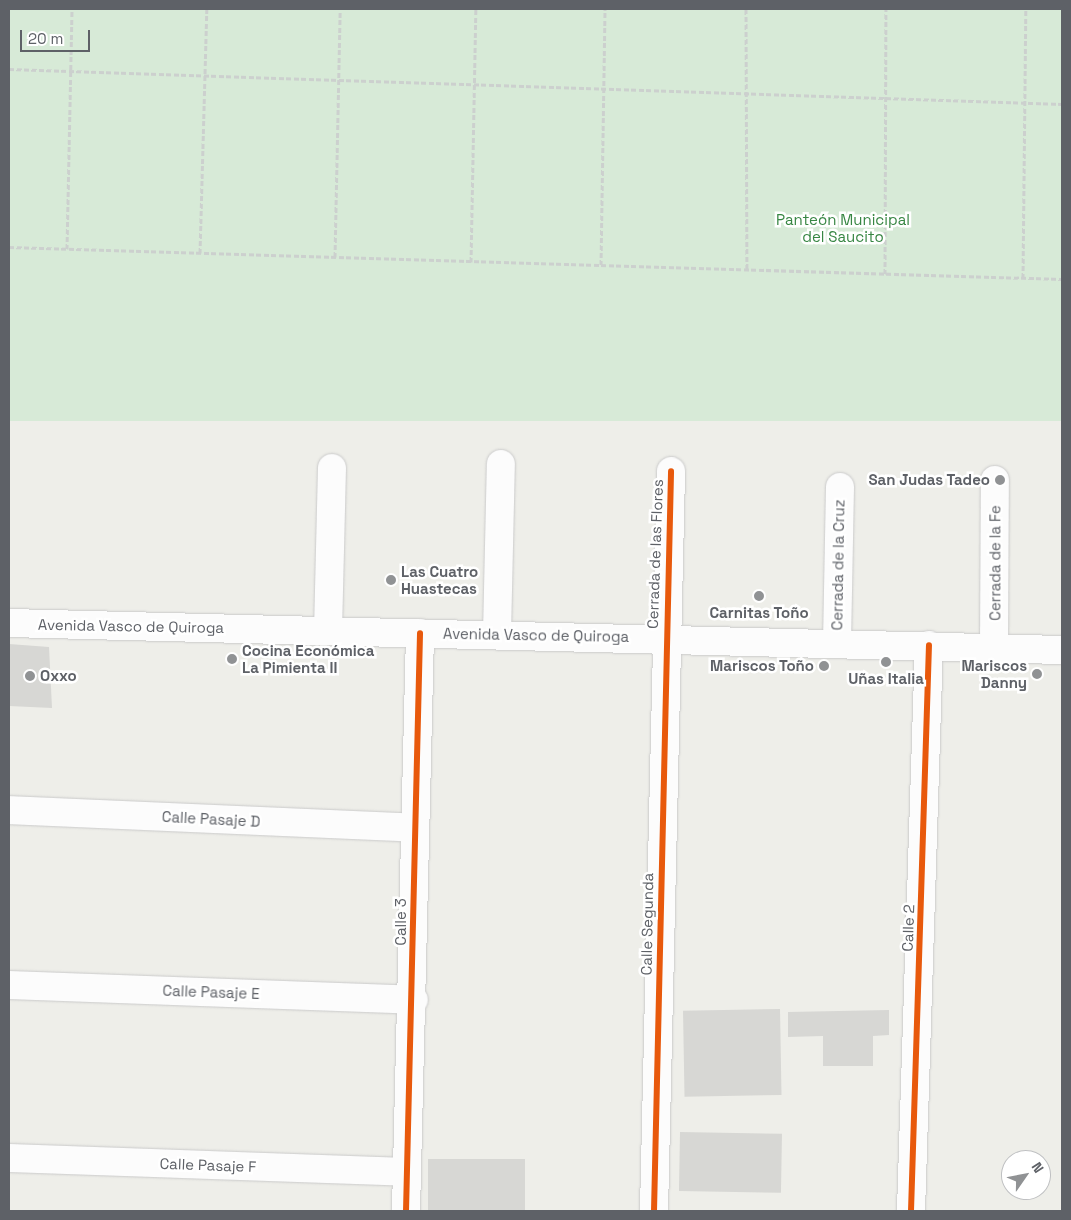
<!DOCTYPE html>
<meta charset="utf-8">
<style>
body{margin:0}
#map{position:relative;width:1071px;height:1220px;overflow:hidden;background:#eeeee9;font-family:"Space Grotesk",sans-serif}
div>[style]{position:absolute}
[style*='--x']{left:calc(var(--x)*1px);top:calc(var(--y)*1px);width:calc(var(--w)*1px);rotate:calc(var(--a)*1deg)}
.green>*{inset:0;background:#d7ead7;transform-origin:0 0}
.building>*{inset:0;background:#d7d7d4;transform-origin:0 0}
.path>*{height:3px;margin-top:-1.5px;transform-origin:0;background:repeating-linear-gradient(90deg,#ccd0ce 0 5px,transparent 0 7.5px)}
.roads{filter:drop-shadow(0 0 1px #cacaca) drop-shadow(0 0 1px #cacaca)}
.street>*{height:28px;margin:-14px;padding:0 14px;transform-origin:14px;border-radius:14px;background:#fcfcfc}
.secondary>*{height:28px;margin:-14px;padding:0 14px;transform-origin:14px;border-radius:14px;background:#fcfcfc}
.cycleway>*{height:6px;margin:-3px;padding:0 3px;transform-origin:3px;border-radius:3px;background:#e8590c}
.dots>*{width:14px;height:14px;translate:-50% -50%;box-sizing:border-box;border:2px solid #fff;border-radius:50%}
span{translate:-50% -50%;white-space:nowrap;text-align:center;line-height:1.15;-webkit-text-stroke:5px #fff;paint-order:stroke}
.park-label{font-size:15px;color:#378643}
.poi-label{font-size:15px;color:#5e6167;font-weight:700}
.right{translate:-100% -50%;text-align:right}
.left{translate:0 -50%;text-align:left}
.street-label{font-size:15px;color:#5e6167}
.frame{position:absolute;inset:0;border:10px solid #5e6167;pointer-events:none}
.north{position:absolute;left:1001px;top:1150px;width:50px;height:50px;box-sizing:border-box;background:#fff;border:1px solid #bfc0c2;border-radius:50%;rotate:57deg;font-size:14px;font-weight:700;line-height:20px;text-align:center;color:#5e6167}
.north::after{content:'';display:block;margin:auto;width:18px;height:22px;background:#909294;clip-path:polygon(50% 0,100% 100%,50% 72%,0 100%)}
.scale{position:absolute;left:20px;top:30px;width:70px;height:22px;box-sizing:border-box;border:2px solid #5e6167;border-top:0;padding-left:6px;font-size:15px;line-height:18px;white-space:nowrap;color:#5e6167;-webkit-text-stroke:4px #fff;paint-order:stroke}
</style>
<div id="map">
<div class="green">
<div style="left:9px;top:9px;width:1053px;height:412px"></div>
</div>
<div class="building">
<div style="clip-path:polygon(9px 644px,49px 647px,52px 708px,9px 706px)"></div>
<div style="left:780px;top:1009px;width:86px;height:97px;rotate:89deg"></div>
<div style="clip-path:polygon(889px 1010px,889px 1035px,873px 1036px,873px 1066px,823px 1066px,823px 1036px,788px 1037px,788px 1012px)"></div>
<div style="left:680px;top:1132px;width:102px;height:59px;rotate:1deg"></div>
<div style="left:428px;top:1159px;width:97px;height:52px"></div>
</div>
<div class="path">
<div style="--x:746;--y:9;--w:261;--a:89.8"></div>
<div style="--x:9;--y:69;--w:1054;--a:1.9"></div>
<div style="--x:9;--y:247;--w:1053;--a:1.74"></div>
<div style="--x:67;--y:249;--w:240;--a:-88.8"></div>
<div style="--x:200;--y:253;--w:244;--a:-88.4"></div>
<div style="--x:335;--y:257;--w:248;--a:-88.8"></div>
<div style="--x:471;--y:262;--w:253;--a:-88.9"></div>
<div style="--x:601;--y:265;--w:256;--a:-89.1"></div>
<div style="--x:885;--y:274;--w:265;--a:-89.8"></div>
<div style="--x:1023;--y:278;--w:269;--a:-89.4"></div>
</div>
<div class="roads">
<div class="street">
<div style="--x:328;--y:631;--w:163;--a:-88.6"></div>
<div style="--x:497;--y:634;--w:170;--a:-88.7"></div>
<div style="--x:837;--y:643;--w:156;--a:-88.9"></div>
<div style="--x:994;--y:647;--w:167;--a:-89.7"></div>
<div style="--x:9;--y:810;--w:405;--a:2.5"></div>
<div style="--x:9;--y:985;--w:405;--a:2.1"></div>
<div style="--x:9;--y:1158;--w:398;--a:2"></div>
<div style="--x:406;--y:1211;--w:578;--a:-88.61"></div>
<div style="--x:654;--y:1211;--w:740;--a:-88.68"></div>
<div style="--x:911;--y:1211;--w:566;--a:-88.18"></div>
</div>
<div class="secondary">
<div style="--x:9;--y:623;--w:1053;--a:1.47"></div>
</div>
</div>
<div class="cycleway">
<div style="--x:406;--y:1211;--w:578;--a:-88.61"></div>
<div style="--x:654;--y:1211;--w:740;--a:-88.68"></div>
<div style="--x:911;--y:1211;--w:566;--a:-88.18"></div>
</div>
<div class="dots">
<div style="left:1000px;top:480px;background:#909294"></div>
<div style="left:391px;top:580px;background:#909294"></div>
<div style="left:759px;top:596px;background:#909294"></div>
<div style="left:232px;top:659px;background:#909294"></div>
<div style="left:886px;top:662px;background:#909294"></div>
<div style="left:824px;top:666px;background:#909294"></div>
<div style="left:1037px;top:674px;background:#909294"></div>
<div style="left:30px;top:676px;background:#909294"></div>
</div>
<div class="park-label">
<span style="left:843px;top:228px">Panteón Municipal<br>del Saucito</span>
</div>
<div class="poi-label">
<span class="right" style="left:990px;top:480px">San Judas Tadeo</span>
<span class="left" style="left:401px;top:580px">Las Cuatro<br>Huastecas</span>
<span style="left:759px;top:613px">Carnitas Toño</span>
<span class="left" style="left:242px;top:659px">Cocina Económica<br>La Pimienta II</span>
<span class="right" style="left:1027px;top:674px">Mariscos<br>Danny</span>
<span class="right" style="left:814px;top:666px">Mariscos Toño</span>
<span class="left" style="left:40px;top:676px">Oxxo</span>
<span style="left:886px;top:679px">Uñas Italia</span>
</div>
<div class="street-label">
<span style="left:655px;top:554px;rotate:-88deg">Cerrada de las Flores</span>
<span style="left:995px;top:563px;rotate:-90deg">Cerrada de la Fe</span>
<span style="left:838px;top:565px;rotate:-89deg">Cerrada de la Cruz</span>
<span style="left:131px;top:626px;rotate:1deg">Avenida Vasco de Quiroga</span>
<span style="left:536px;top:635px;rotate:1deg">Avenida Vasco de Quiroga</span>
<span style="left:211px;top:819px;rotate:3deg">Calle Pasaje D</span>
<span style="left:401px;top:922px;rotate:-90deg">Calle 3</span>
<span style="left:647px;top:924px;rotate:-89deg">Calle Segunda</span>
<span style="left:908px;top:928px;rotate:-88deg">Calle 2</span>
<span style="left:211px;top:992px;rotate:2deg">Calle Pasaje E</span>
<span style="left:208px;top:1165px;rotate:2deg">Calle Pasaje F</span>
</div>
<div class="frame"></div>
<div class="north">N</div>
<div class="scale">20 m</div>
</div>
